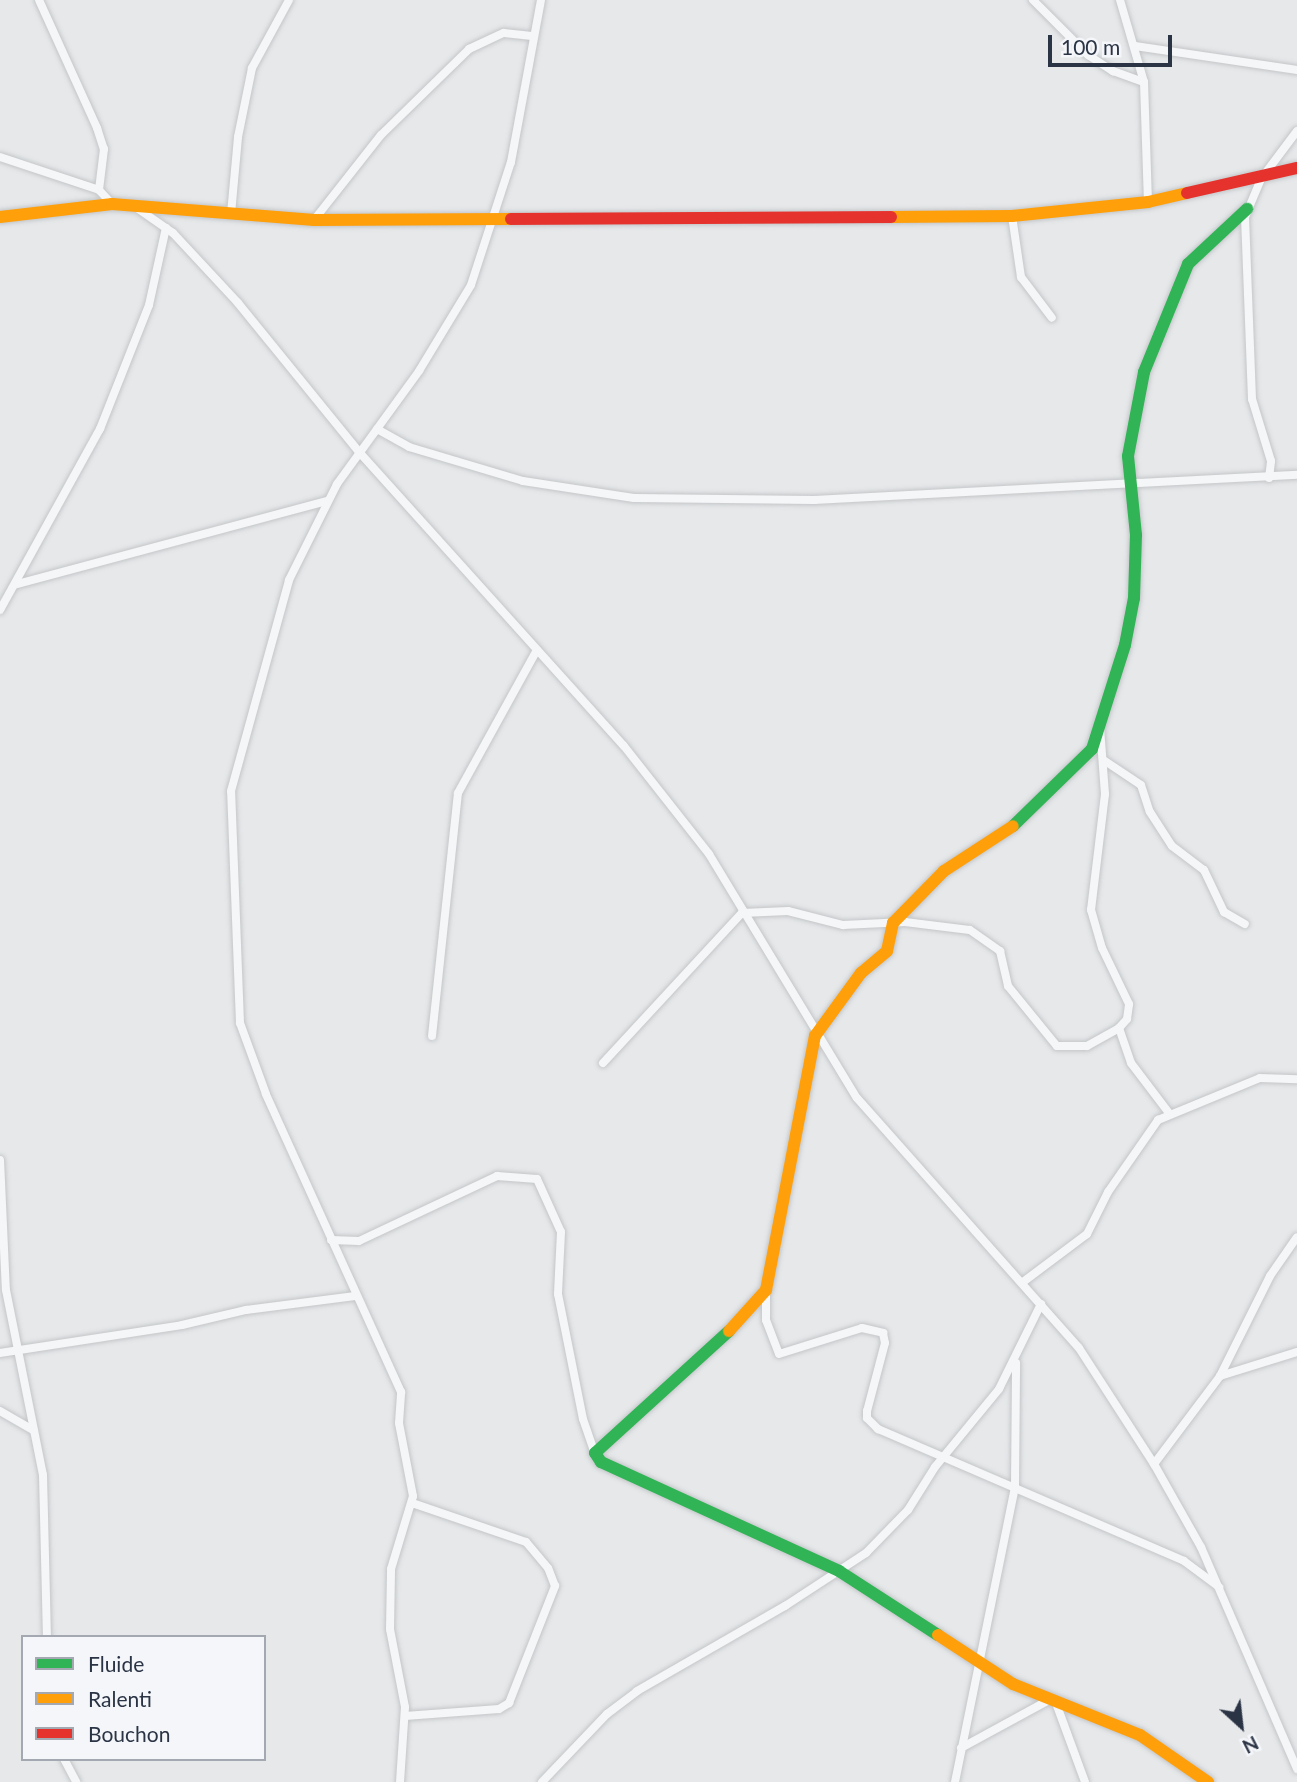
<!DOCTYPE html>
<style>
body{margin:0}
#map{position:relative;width:1297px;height:1782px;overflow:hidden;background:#e6e8ea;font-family:Lato,sans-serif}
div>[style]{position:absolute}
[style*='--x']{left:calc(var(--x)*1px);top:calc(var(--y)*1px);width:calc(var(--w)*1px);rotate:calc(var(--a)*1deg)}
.roads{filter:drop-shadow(0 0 2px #c4c6c8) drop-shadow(0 0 2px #c4c6c8)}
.street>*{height:8px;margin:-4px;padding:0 4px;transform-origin:4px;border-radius:4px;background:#f5f6f7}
.fast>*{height:12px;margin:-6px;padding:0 6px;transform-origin:6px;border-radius:6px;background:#30b455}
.slow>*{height:12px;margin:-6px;padding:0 6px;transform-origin:6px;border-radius:6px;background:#ff9f0a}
.jam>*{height:12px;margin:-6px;padding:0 6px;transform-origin:6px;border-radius:6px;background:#e5322d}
span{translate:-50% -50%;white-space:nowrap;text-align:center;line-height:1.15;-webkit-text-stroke:6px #f4f6f9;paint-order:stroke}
.legend{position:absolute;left:21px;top:1635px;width:245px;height:126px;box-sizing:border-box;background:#f4f6f9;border:2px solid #a4a8b1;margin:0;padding:9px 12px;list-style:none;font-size:21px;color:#2b3445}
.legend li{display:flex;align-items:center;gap:14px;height:35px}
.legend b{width:35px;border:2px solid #a4a8b1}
.north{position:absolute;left:1206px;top:1691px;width:70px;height:70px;-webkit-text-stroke:5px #f4f6f9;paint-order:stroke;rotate:153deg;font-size:19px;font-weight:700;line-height:28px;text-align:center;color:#2b3445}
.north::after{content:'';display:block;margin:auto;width:24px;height:32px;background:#2b3445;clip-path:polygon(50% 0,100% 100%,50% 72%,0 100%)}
.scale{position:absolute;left:1048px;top:35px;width:124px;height:32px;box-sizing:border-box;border:4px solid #2b3445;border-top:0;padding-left:9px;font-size:21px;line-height:24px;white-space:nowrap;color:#2b3445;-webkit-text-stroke:5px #f4f6f9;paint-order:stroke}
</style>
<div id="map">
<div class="roads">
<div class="street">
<div style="--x:39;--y:0;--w:141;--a:65.6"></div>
<div style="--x:97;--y:128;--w:22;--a:72"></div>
<div style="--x:104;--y:149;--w:41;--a:97"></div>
<div style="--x:1033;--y:0;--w:78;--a:45"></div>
<div style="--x:1088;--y:55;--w:30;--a:33"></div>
<div style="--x:1113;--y:71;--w:33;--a:20"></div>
<div style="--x:1120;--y:0;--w:85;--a:73.7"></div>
<div style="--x:1144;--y:82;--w:120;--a:88.1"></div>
<div style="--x:1135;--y:46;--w:164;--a:8.4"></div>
<div style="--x:0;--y:157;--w:104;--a:18.4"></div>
<div style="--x:99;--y:190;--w:19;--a:47"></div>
<div style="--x:137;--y:208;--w:44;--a:34.8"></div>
<div style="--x:173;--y:233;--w:96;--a:47.1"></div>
<div style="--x:238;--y:303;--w:193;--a:50.9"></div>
<div style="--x:360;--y:453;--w:394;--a:48"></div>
<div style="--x:624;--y:746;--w:137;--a:51.8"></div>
<div style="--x:709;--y:854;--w:285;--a:58.8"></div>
<div style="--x:857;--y:1098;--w:334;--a:48.4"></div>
<div style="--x:1079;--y:1348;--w:138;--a:57.1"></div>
<div style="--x:1154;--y:1464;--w:95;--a:60.5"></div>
<div style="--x:1201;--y:1547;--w:242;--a:66.6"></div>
<div style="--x:231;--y:214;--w:77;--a:-84.8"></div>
<div style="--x:238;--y:137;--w:70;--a:-78.5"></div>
<div style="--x:252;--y:68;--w:77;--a:-61.4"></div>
<div style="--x:1012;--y:216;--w:62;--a:81.6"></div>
<div style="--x:1021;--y:277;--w:51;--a:52.9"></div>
<div style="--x:314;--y:220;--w:108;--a:-51.8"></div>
<div style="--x:381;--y:135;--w:123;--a:-44.3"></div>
<div style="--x:469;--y:49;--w:38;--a:-25"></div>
<div style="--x:504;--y:33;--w:28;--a:6"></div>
<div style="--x:377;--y:429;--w:37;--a:29"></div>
<div style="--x:409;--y:447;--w:119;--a:16.6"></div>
<div style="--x:523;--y:481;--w:112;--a:8.7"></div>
<div style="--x:634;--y:498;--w:180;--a:0.6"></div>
<div style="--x:814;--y:500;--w:484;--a:-3"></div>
<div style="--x:1269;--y:478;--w:17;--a:-83"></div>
<div style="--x:1271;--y:461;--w:65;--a:-107"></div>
<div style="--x:1252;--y:399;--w:182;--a:-92.2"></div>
<div style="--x:1245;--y:217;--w:41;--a:-67.2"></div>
<div style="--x:1261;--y:179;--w:60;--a:-53.1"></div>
<div style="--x:17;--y:584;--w:321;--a:-15"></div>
<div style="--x:0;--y:610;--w:207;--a:-61.1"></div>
<div style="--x:100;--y:429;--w:133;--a:-68.4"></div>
<div style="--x:149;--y:305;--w:79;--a:-77.6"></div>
<div style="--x:1105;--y:761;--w:43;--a:33.7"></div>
<div style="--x:1141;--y:785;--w:28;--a:72"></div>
<div style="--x:1150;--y:812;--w:40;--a:57.1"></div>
<div style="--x:1172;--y:846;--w:40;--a:37"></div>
<div style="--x:1204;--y:870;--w:47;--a:64.5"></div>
<div style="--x:1224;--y:912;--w:24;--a:30"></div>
<div style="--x:1119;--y:1028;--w:37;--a:71"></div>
<div style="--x:1131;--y:1063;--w:63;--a:52.8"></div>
<div style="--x:432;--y:1036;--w:244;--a:-83.9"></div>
<div style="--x:458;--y:793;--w:163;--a:-61.1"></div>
<div style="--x:603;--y:1063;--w:205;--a:-47.2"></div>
<div style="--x:742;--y:913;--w:46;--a:-2.5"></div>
<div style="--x:788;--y:911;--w:57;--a:14.3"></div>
<div style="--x:843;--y:925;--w:62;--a:-2.8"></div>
<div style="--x:905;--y:922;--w:65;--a:7"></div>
<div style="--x:970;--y:930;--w:37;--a:35"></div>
<div style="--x:1000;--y:951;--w:36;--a:77"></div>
<div style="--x:1008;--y:986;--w:77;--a:50.8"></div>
<div style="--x:1057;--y:1046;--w:30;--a:0"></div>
<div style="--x:1087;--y:1046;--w:37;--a:-29"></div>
<div style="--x:1119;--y:1028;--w:12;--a:-48"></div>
<div style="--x:1127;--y:1019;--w:15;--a:-82"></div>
<div style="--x:1129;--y:1004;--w:62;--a:-115.7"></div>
<div style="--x:1102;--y:948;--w:40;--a:-106"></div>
<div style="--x:1091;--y:910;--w:117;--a:-83.1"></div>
<div style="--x:1105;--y:794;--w:66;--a:-94.3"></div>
<div style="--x:0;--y:1160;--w:130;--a:87.4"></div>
<div style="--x:6;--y:1290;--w:189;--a:78.7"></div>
<div style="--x:43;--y:1475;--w:162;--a:88.6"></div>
<div style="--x:331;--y:1240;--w:28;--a:2"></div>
<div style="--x:359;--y:1241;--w:153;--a:-25.2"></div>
<div style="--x:497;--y:1176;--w:40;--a:4.3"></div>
<div style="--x:537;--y:1179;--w:58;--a:65.6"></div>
<div style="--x:561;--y:1232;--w:62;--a:92.8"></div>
<div style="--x:558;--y:1294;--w:127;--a:78.7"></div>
<div style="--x:583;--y:1419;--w:36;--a:71"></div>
<div style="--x:1023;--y:1282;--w:80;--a:-36.9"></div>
<div style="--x:1087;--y:1234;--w:47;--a:-63.4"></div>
<div style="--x:1108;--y:1192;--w:88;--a:-55.2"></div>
<div style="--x:1158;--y:1120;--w:110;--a:-22.4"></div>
<div style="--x:1260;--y:1078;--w:37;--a:2"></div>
<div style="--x:766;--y:1290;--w:30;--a:90"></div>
<div style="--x:766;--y:1320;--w:36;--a:69"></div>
<div style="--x:779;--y:1354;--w:87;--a:-17.4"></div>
<div style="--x:862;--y:1328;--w:22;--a:13"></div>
<div style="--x:883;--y:1333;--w:10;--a:79"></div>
<div style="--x:885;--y:1343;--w:70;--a:104.8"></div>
<div style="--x:867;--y:1411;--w:7;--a:90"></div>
<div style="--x:867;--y:1418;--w:16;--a:45"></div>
<div style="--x:878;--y:1429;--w:333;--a:23.3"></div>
<div style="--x:1184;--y:1561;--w:44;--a:36.6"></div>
<div style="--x:0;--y:1353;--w:184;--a:-8.7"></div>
<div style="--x:182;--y:1325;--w:66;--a:-13.2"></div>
<div style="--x:246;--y:1310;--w:110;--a:-7.3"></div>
<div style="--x:1220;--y:1376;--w:81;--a:-17.3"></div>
<div style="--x:0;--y:1411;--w:39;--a:30"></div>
<div style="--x:1154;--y:1464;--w:110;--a:-53.1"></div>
<div style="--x:1220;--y:1376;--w:112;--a:-63.4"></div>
<div style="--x:1270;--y:1276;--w:47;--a:-55.3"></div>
<div style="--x:1056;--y:1703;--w:84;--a:69.8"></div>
<div style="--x:405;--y:1716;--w:94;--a:-4.3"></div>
<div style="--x:499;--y:1709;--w:12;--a:-31"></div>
<div style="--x:509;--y:1703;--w:126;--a:-68.5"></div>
<div style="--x:555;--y:1586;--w:19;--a:-111"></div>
<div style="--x:548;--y:1568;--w:34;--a:-130"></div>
<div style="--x:526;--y:1542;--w:120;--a:-161.1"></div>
<div style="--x:961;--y:1748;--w:100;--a:-28.6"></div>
<div style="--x:64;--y:1759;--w:26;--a:62"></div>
<div style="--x:400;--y:1782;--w:75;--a:-86.2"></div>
<div style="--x:405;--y:1707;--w:79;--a:-100.9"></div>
<div style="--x:390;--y:1629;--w:60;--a:-89"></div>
<div style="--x:391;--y:1569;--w:76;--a:-73.2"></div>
<div style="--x:413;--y:1496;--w:74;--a:-100.9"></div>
<div style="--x:399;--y:1423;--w:31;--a:-86"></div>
<div style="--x:401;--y:1392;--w:327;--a:-114.4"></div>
<div style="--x:266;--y:1094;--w:76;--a:-110.1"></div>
<div style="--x:240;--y:1023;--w:232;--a:-92.2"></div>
<div style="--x:231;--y:791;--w:219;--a:-74.6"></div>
<div style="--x:289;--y:580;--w:107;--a:-63.4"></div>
<div style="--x:337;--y:484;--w:140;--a:-54"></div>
<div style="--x:419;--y:371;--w:100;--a:-58.8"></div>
<div style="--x:471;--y:285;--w:129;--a:-72"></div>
<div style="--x:511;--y:162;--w:165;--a:-79.5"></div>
<div style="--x:542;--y:1782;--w:94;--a:-46.3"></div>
<div style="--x:607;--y:1714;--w:38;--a:-37"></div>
<div style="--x:637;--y:1691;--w:171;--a:-29.9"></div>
<div style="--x:785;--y:1606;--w:97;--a:-33.2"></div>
<div style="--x:866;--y:1553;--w:60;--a:-45.7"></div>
<div style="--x:908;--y:1510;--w:51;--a:-57.9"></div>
<div style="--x:935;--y:1467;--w:101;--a:-50.6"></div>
<div style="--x:999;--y:1389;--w:95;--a:-63.7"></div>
<div style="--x:955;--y:1782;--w:301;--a:-78.5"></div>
<div style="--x:1015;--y:1487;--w:124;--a:-89.5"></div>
</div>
<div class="fast">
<div style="--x:1013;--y:826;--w:110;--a:-44.3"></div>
<div style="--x:1092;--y:749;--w:109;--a:-72.4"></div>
<div style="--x:1125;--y:645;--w:48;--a:-79.2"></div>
<div style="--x:1134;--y:598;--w:63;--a:-88.2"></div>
<div style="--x:1136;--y:535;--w:79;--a:-95.8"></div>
<div style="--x:1128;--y:456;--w:86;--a:-79.2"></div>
<div style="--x:1144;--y:372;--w:117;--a:-67.8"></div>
<div style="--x:1188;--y:264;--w:81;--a:-43"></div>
<div style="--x:729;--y:1331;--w:181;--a:137.7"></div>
<div style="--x:595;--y:1453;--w:11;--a:56"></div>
<div style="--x:601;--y:1462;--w:262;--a:24.6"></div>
<div style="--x:839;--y:1571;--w:118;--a:32.9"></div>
</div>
<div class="slow">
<div style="--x:0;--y:217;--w:113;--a:-6.6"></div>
<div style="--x:112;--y:204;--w:203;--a:4.5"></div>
<div style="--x:314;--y:220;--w:197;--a:-0.3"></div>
<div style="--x:891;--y:217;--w:121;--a:-0.5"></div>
<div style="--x:1012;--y:216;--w:137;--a:-5.9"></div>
<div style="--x:1148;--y:202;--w:40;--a:-13"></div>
<div style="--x:729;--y:1331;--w:55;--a:-47.9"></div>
<div style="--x:766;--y:1290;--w:259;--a:-79.1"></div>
<div style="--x:815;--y:1036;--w:78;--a:-53.9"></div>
<div style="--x:861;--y:973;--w:34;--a:-40"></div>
<div style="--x:887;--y:951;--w:29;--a:-78"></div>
<div style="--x:893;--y:923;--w:73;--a:-45.6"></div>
<div style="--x:944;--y:871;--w:82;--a:-33.1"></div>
<div style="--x:938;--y:1635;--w:90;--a:33.2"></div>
<div style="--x:1013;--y:1684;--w:137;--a:21.9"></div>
<div style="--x:1140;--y:1735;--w:83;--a:34.7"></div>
</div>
<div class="jam">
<div style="--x:1187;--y:193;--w:113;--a:-12.8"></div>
<div style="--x:511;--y:219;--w:380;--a:-0.3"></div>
</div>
</div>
<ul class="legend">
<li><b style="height:9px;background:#30b455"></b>Fluide</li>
<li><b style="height:9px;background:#ff9f0a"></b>Ralenti</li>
<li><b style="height:9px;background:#e5322d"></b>Bouchon</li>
</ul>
<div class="north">N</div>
<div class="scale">100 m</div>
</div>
